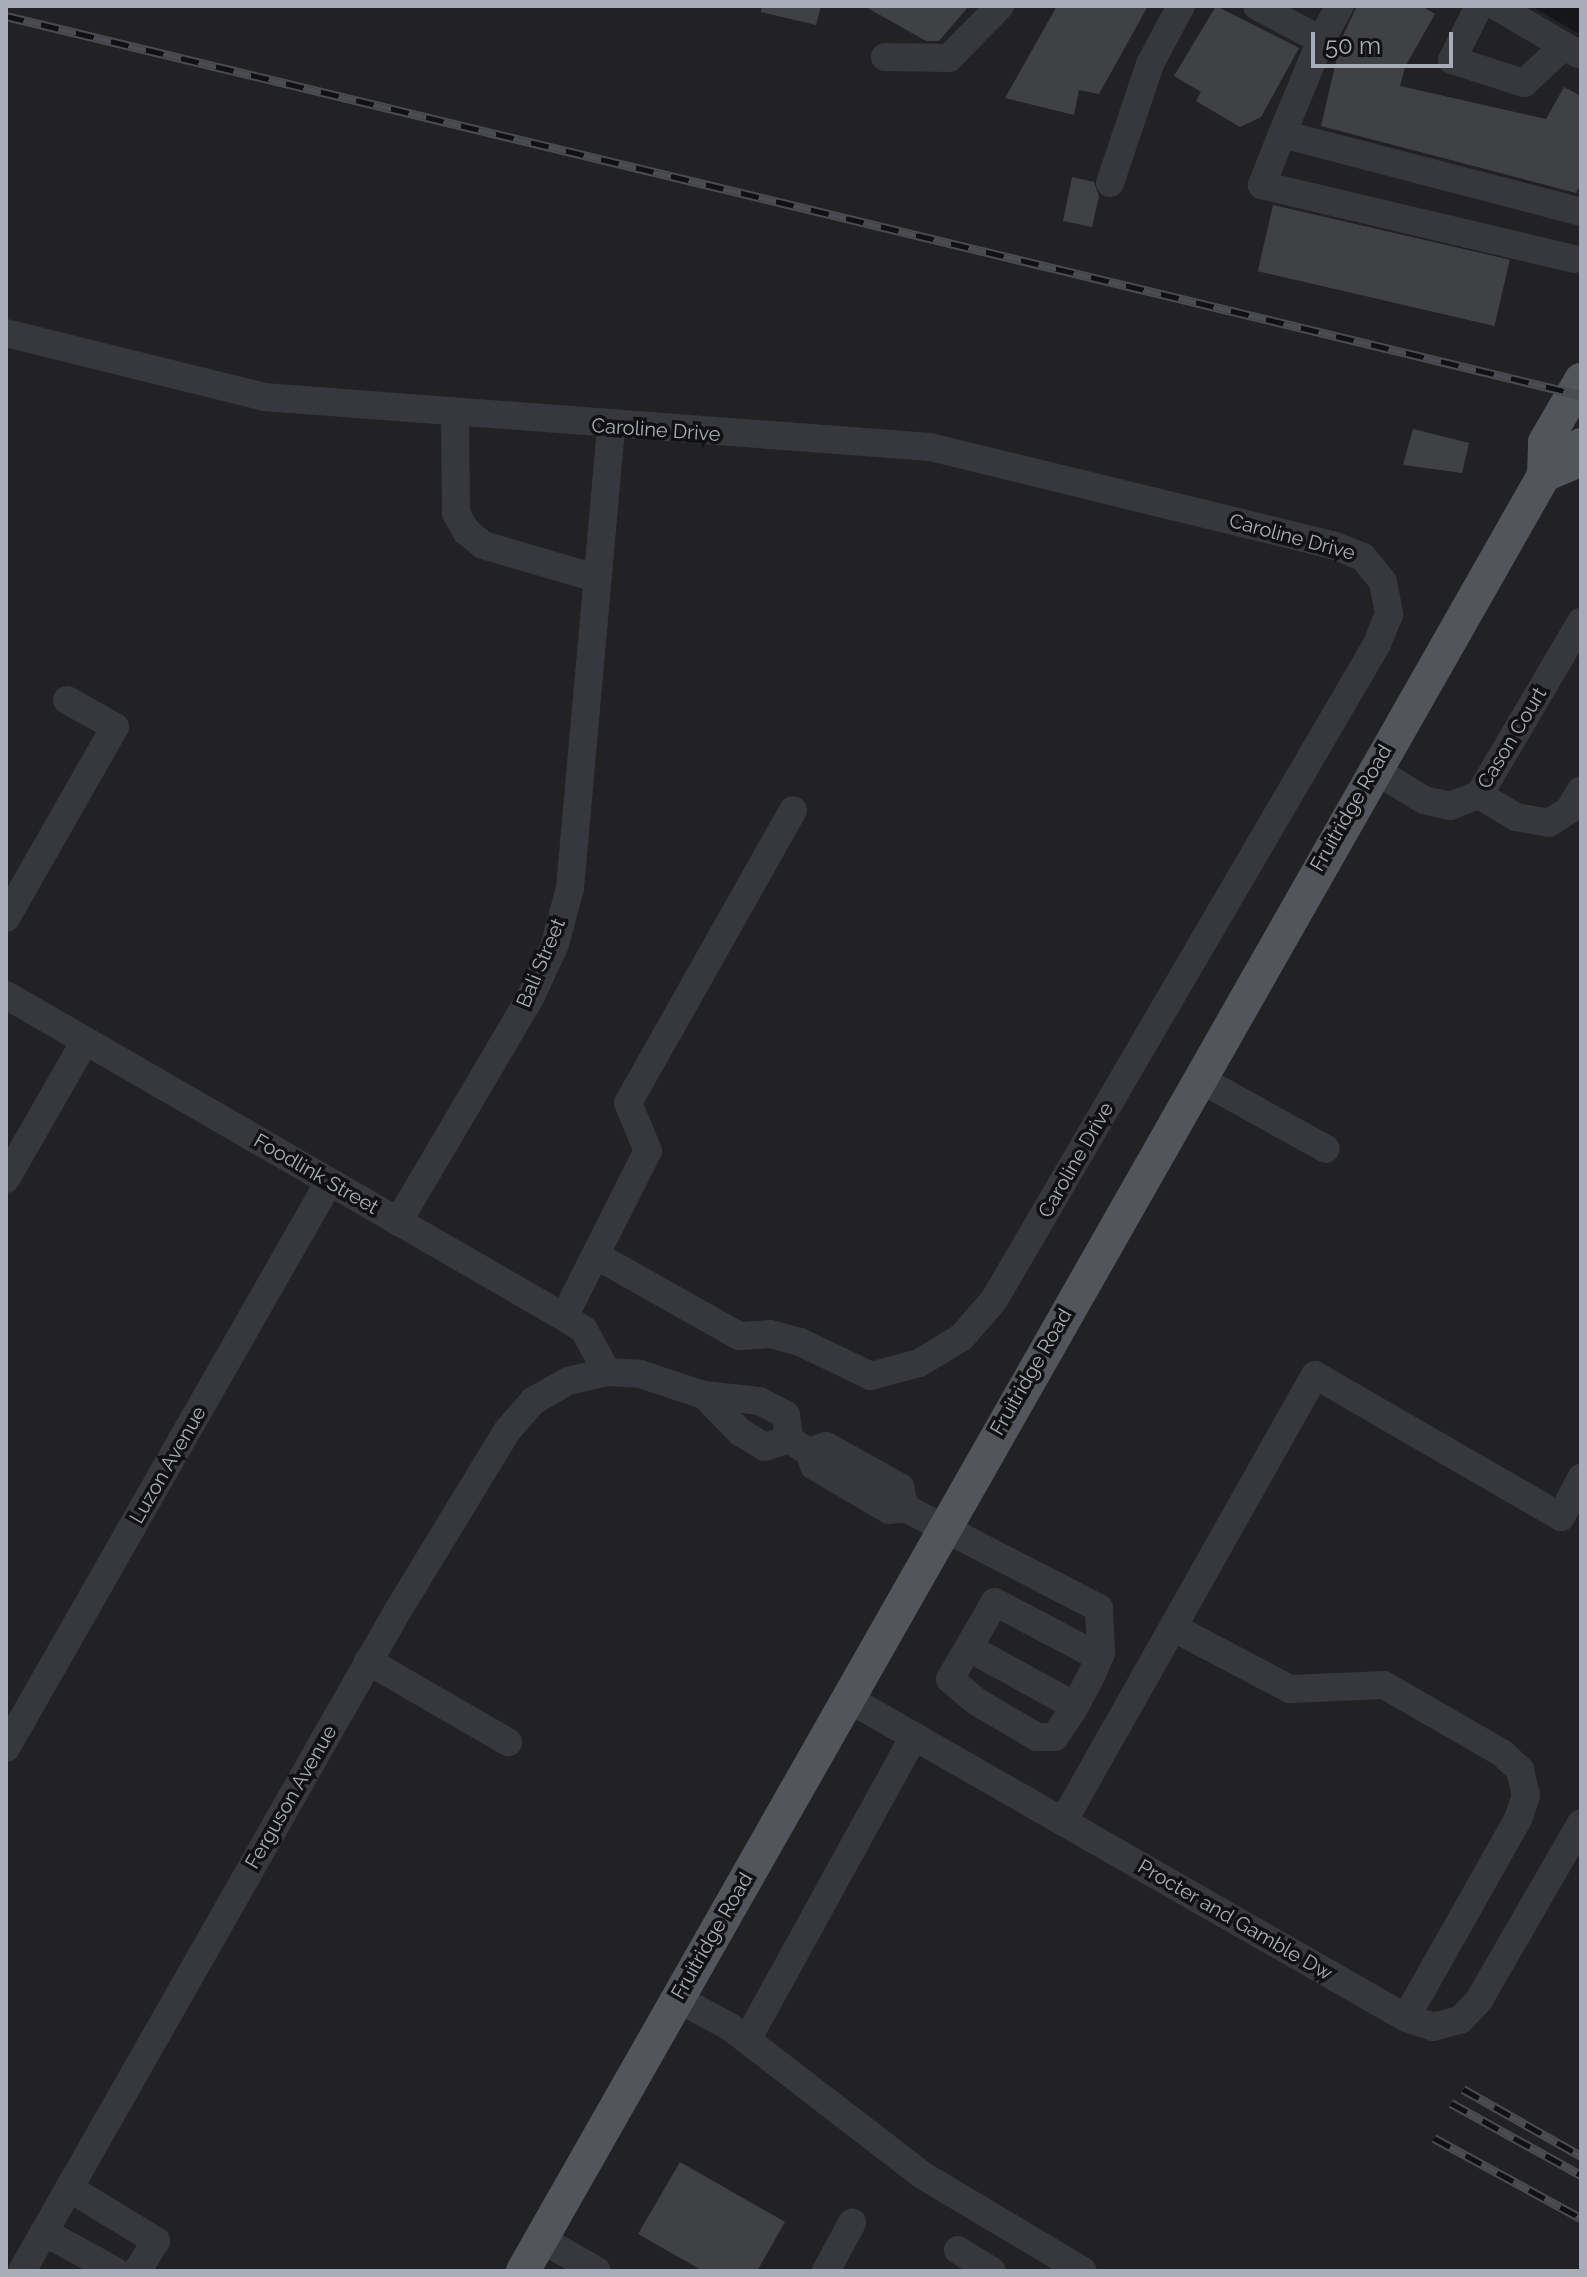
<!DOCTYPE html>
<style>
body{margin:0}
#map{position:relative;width:1587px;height:2277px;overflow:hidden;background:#161618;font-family:Raleway,sans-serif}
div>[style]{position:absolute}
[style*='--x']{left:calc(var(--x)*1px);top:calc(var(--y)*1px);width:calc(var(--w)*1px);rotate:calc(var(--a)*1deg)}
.built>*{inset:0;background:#222225}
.building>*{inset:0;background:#404145;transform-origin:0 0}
.minor>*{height:28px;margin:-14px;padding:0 14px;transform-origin:14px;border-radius:14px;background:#37383d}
.major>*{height:34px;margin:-17px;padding:0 17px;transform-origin:17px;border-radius:17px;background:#53555c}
.rail>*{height:9px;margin-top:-4.5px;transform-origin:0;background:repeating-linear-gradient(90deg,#111113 0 18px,#4a4c52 0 36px);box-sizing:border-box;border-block:2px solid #4a4c52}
span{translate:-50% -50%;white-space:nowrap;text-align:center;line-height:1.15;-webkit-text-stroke:7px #111113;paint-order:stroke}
.street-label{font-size:20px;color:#a8adb8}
.frame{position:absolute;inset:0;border:8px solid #a8adb8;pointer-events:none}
.scale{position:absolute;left:1311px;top:32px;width:142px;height:36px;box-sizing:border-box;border:4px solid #a8adb8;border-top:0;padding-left:10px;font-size:24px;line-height:28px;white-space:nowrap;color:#a8adb8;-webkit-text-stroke:6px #111113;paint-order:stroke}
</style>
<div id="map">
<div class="built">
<div style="clip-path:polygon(6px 6px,1531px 6px,1581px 35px,1581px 2271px,6px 2271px)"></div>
</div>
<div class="building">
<div style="clip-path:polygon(762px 6px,821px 6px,816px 25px,761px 12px)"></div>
<div style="clip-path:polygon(864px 6px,969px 6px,939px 41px,926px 41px)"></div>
<div style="clip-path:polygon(1057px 6px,1148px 6px,1099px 94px,1079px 90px,1074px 115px,1005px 98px)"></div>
<div style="clip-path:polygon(1216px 6px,1299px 48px,1261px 117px,1240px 127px,1196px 101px,1201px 92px,1174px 76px)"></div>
<div style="clip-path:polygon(1357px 6px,1422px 6px,1435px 14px,1405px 67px,1400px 86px,1546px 119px,1564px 87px,1581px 96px,1581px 183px,1576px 193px,1321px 126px,1341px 40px)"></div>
<div style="clip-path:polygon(1072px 177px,1094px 182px,1099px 196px,1092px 227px,1063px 221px)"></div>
<div style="left:1273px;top:205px;width:243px;height:68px;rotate:13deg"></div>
<div style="clip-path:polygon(1413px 429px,1469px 443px,1462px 473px,1403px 465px)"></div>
<div style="clip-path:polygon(680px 2162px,785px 2222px,757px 2271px,703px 2271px,638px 2234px)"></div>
</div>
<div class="minor">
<div style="--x:1257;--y:6;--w:72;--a:28"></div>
<div style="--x:1321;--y:40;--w:102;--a:112.5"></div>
<div style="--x:1479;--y:6;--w:60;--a:116.6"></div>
<div style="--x:1452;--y:60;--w:76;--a:17.7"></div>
<div style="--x:1524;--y:83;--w:54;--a:-42.8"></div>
<div style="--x:1496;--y:6;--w:95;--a:30.3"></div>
<div style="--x:1321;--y:40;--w:39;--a:-61"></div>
<div style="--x:885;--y:57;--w:64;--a:0.9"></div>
<div style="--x:949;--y:58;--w:73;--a:-45.6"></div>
<div style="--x:1110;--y:183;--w:126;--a:-71.4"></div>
<div style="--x:1150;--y:64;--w:66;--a:-61.9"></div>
<div style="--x:1574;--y:259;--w:321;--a:-166.7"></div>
<div style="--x:1262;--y:185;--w:55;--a:-68.6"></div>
<div style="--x:1282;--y:134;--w:309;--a:14.6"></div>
<div style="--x:6;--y:333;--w:266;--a:13.9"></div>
<div style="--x:264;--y:397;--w:668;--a:4.29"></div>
<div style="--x:930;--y:447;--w:415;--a:13.7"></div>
<div style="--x:1333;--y:545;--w:32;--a:22"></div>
<div style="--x:1363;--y:557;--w:32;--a:51"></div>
<div style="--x:1383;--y:582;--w:33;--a:79"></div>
<div style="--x:1389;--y:614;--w:32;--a:112"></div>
<div style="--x:1377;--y:644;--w:760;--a:120.28"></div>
<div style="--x:994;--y:1300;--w:49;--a:130.9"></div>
<div style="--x:962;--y:1337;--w:50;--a:148.8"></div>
<div style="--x:919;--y:1363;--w:50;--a:164.8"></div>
<div style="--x:871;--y:1376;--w:79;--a:-154.4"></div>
<div style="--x:800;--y:1342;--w:31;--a:-165"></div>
<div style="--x:770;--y:1334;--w:31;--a:176"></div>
<div style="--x:739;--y:1336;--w:161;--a:-150.6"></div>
<div style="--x:455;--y:414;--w:99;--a:89.4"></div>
<div style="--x:456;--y:513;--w:21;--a:61"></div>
<div style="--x:466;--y:531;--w:22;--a:39"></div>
<div style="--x:483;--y:545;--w:118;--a:16.3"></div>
<div style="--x:1373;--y:769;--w:60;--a:31.3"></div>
<div style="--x:1424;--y:800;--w:27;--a:13"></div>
<div style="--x:1450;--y:806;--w:31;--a:-21"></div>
<div style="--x:1479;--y:795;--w:201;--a:-59.5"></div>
<div style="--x:1479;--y:795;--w:43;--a:30.7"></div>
<div style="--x:1516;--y:817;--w:34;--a:10"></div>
<div style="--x:1549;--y:823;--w:24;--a:-33"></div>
<div style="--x:1569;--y:810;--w:23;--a:-59"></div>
<div style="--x:6;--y:918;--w:220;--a:-60.3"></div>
<div style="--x:115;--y:727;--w:55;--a:-150.6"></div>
<div style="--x:6;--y:995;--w:644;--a:29.99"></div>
<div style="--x:564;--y:1317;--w:24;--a:33"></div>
<div style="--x:584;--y:1330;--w:48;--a:61.3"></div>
<div style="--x:1198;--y:1078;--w:146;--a:29"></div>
<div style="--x:6;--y:1179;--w:159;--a:-60.2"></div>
<div style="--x:398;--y:1222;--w:262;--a:-59.5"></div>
<div style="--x:531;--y:996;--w:57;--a:-65.2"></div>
<div style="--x:555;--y:944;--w:58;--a:-75"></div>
<div style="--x:570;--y:888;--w:463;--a:-84.9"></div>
<div style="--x:564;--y:1317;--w:186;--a:-63.2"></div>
<div style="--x:648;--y:1151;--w:52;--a:-112.6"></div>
<div style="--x:628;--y:1103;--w:336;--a:-60.6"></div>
<div style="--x:704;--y:1395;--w:52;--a:45.8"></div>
<div style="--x:740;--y:1432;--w:29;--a:31"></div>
<div style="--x:765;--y:1447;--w:25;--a:-18"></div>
<div style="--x:789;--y:1439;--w:18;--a:34"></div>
<div style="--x:809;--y:1452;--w:18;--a:-19"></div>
<div style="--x:826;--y:1446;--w:85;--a:29"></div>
<div style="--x:900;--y:1487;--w:22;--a:77"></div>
<div style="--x:905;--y:1508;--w:218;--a:27.3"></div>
<div style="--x:1099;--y:1608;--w:45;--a:87.5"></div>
<div style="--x:1101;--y:1653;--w:4;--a:117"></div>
<div style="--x:1099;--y:1657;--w:18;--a:112"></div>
<div style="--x:1092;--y:1674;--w:41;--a:117.8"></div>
<div style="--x:1073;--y:1710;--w:32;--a:124"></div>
<div style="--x:1055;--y:1737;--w:18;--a:180"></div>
<div style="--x:1037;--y:1737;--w:69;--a:-149.7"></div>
<div style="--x:977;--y:1702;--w:35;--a:-140"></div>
<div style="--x:950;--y:1679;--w:89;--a:-59.7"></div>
<div style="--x:995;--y:1602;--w:118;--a:27.9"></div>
<div style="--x:809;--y:1452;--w:15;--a:70"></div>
<div style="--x:814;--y:1466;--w:87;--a:30.4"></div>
<div style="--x:889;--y:1510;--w:16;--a:-7"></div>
<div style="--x:1176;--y:1629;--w:129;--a:27.8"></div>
<div style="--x:1290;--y:1689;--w:94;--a:-2.4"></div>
<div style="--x:1384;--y:1685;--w:136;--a:30"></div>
<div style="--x:1502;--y:1753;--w:25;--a:43"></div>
<div style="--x:1520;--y:1770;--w:26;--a:77"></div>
<div style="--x:1526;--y:1795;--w:25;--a:108"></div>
<div style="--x:1518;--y:1819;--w:228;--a:119.4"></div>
<div style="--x:969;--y:1648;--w:121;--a:28.7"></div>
<div style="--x:368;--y:1661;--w:162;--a:30.1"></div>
<div style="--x:847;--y:1698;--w:644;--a:29.79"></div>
<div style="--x:1406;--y:2018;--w:28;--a:18"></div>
<div style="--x:1433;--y:2027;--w:28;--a:-15"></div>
<div style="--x:1460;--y:2020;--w:28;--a:-46"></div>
<div style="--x:1479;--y:2000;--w:204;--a:-60"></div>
<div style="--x:6;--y:1748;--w:652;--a:-60.29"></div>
<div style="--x:1063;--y:1822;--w:513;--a:-60.59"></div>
<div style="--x:1315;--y:1375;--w:284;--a:30"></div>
<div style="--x:1561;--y:1517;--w:44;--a:-62.9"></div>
<div style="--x:677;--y:1998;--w:60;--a:28.7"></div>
<div style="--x:730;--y:2027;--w:242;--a:37.6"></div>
<div style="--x:922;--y:2175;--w:187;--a:30.8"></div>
<div style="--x:747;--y:2040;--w:347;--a:-61.2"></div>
<div style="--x:69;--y:2188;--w:102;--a:31.3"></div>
<div style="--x:156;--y:2241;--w:36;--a:122"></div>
<div style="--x:44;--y:2232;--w:81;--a:28.8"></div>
<div style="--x:541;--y:2239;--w:64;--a:29.7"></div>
<div style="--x:958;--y:2250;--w:40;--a:32"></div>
<div style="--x:22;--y:2271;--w:758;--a:-60.36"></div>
<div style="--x:397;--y:1612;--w:212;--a:-58.7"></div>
<div style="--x:507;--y:1431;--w:40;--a:-49"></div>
<div style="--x:533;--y:1401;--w:40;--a:-29.7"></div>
<div style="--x:568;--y:1381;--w:40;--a:-13"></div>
<div style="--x:607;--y:1372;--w:33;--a:3"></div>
<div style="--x:640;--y:1374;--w:67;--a:18.2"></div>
<div style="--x:704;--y:1395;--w:55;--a:6.2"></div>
<div style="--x:759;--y:1401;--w:30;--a:27"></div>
<div style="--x:786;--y:1415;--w:24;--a:83"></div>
<div style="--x:826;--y:2271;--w:55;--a:-61.6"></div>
</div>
<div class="major">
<div style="--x:1544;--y:475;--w:28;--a:-23"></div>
<div style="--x:1570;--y:464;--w:22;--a:-60"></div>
<div style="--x:523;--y:2271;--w:2066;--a:-60.38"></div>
<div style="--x:1544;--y:475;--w:33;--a:-88"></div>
<div style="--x:1545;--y:442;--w:72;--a:-59.9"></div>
</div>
<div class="rail">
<div style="--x:6;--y:16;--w:1620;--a:13.53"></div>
<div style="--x:1463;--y:2089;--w:136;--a:29.6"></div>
<div style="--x:1451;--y:2103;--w:149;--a:29"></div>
<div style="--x:1434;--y:2138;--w:167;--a:28.6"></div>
</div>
<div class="street-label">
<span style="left:656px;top:430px;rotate:4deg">Caroline Drive</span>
<span style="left:1292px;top:537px;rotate:15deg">Caroline Drive</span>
<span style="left:1512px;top:738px;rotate:-59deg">Cason Court</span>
<span style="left:1351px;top:808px;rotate:-60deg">Fruitridge Road</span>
<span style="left:541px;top:963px;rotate:-67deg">Bali Street</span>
<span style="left:1076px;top:1160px;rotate:-60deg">Caroline Drive</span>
<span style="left:316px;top:1174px;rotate:30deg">Foodlink Street</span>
<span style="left:1031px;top:1372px;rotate:-60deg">Fruitridge Road</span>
<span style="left:168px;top:1465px;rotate:-60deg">Luzon Avenue</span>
<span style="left:291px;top:1797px;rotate:-60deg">Ferguson Avenue</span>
<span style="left:1235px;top:1920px;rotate:30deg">Procter and Gamble Dw</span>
<span style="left:712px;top:1936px;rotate:-60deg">Fruitridge Road</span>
</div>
<div class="frame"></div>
<div class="scale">50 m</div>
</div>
